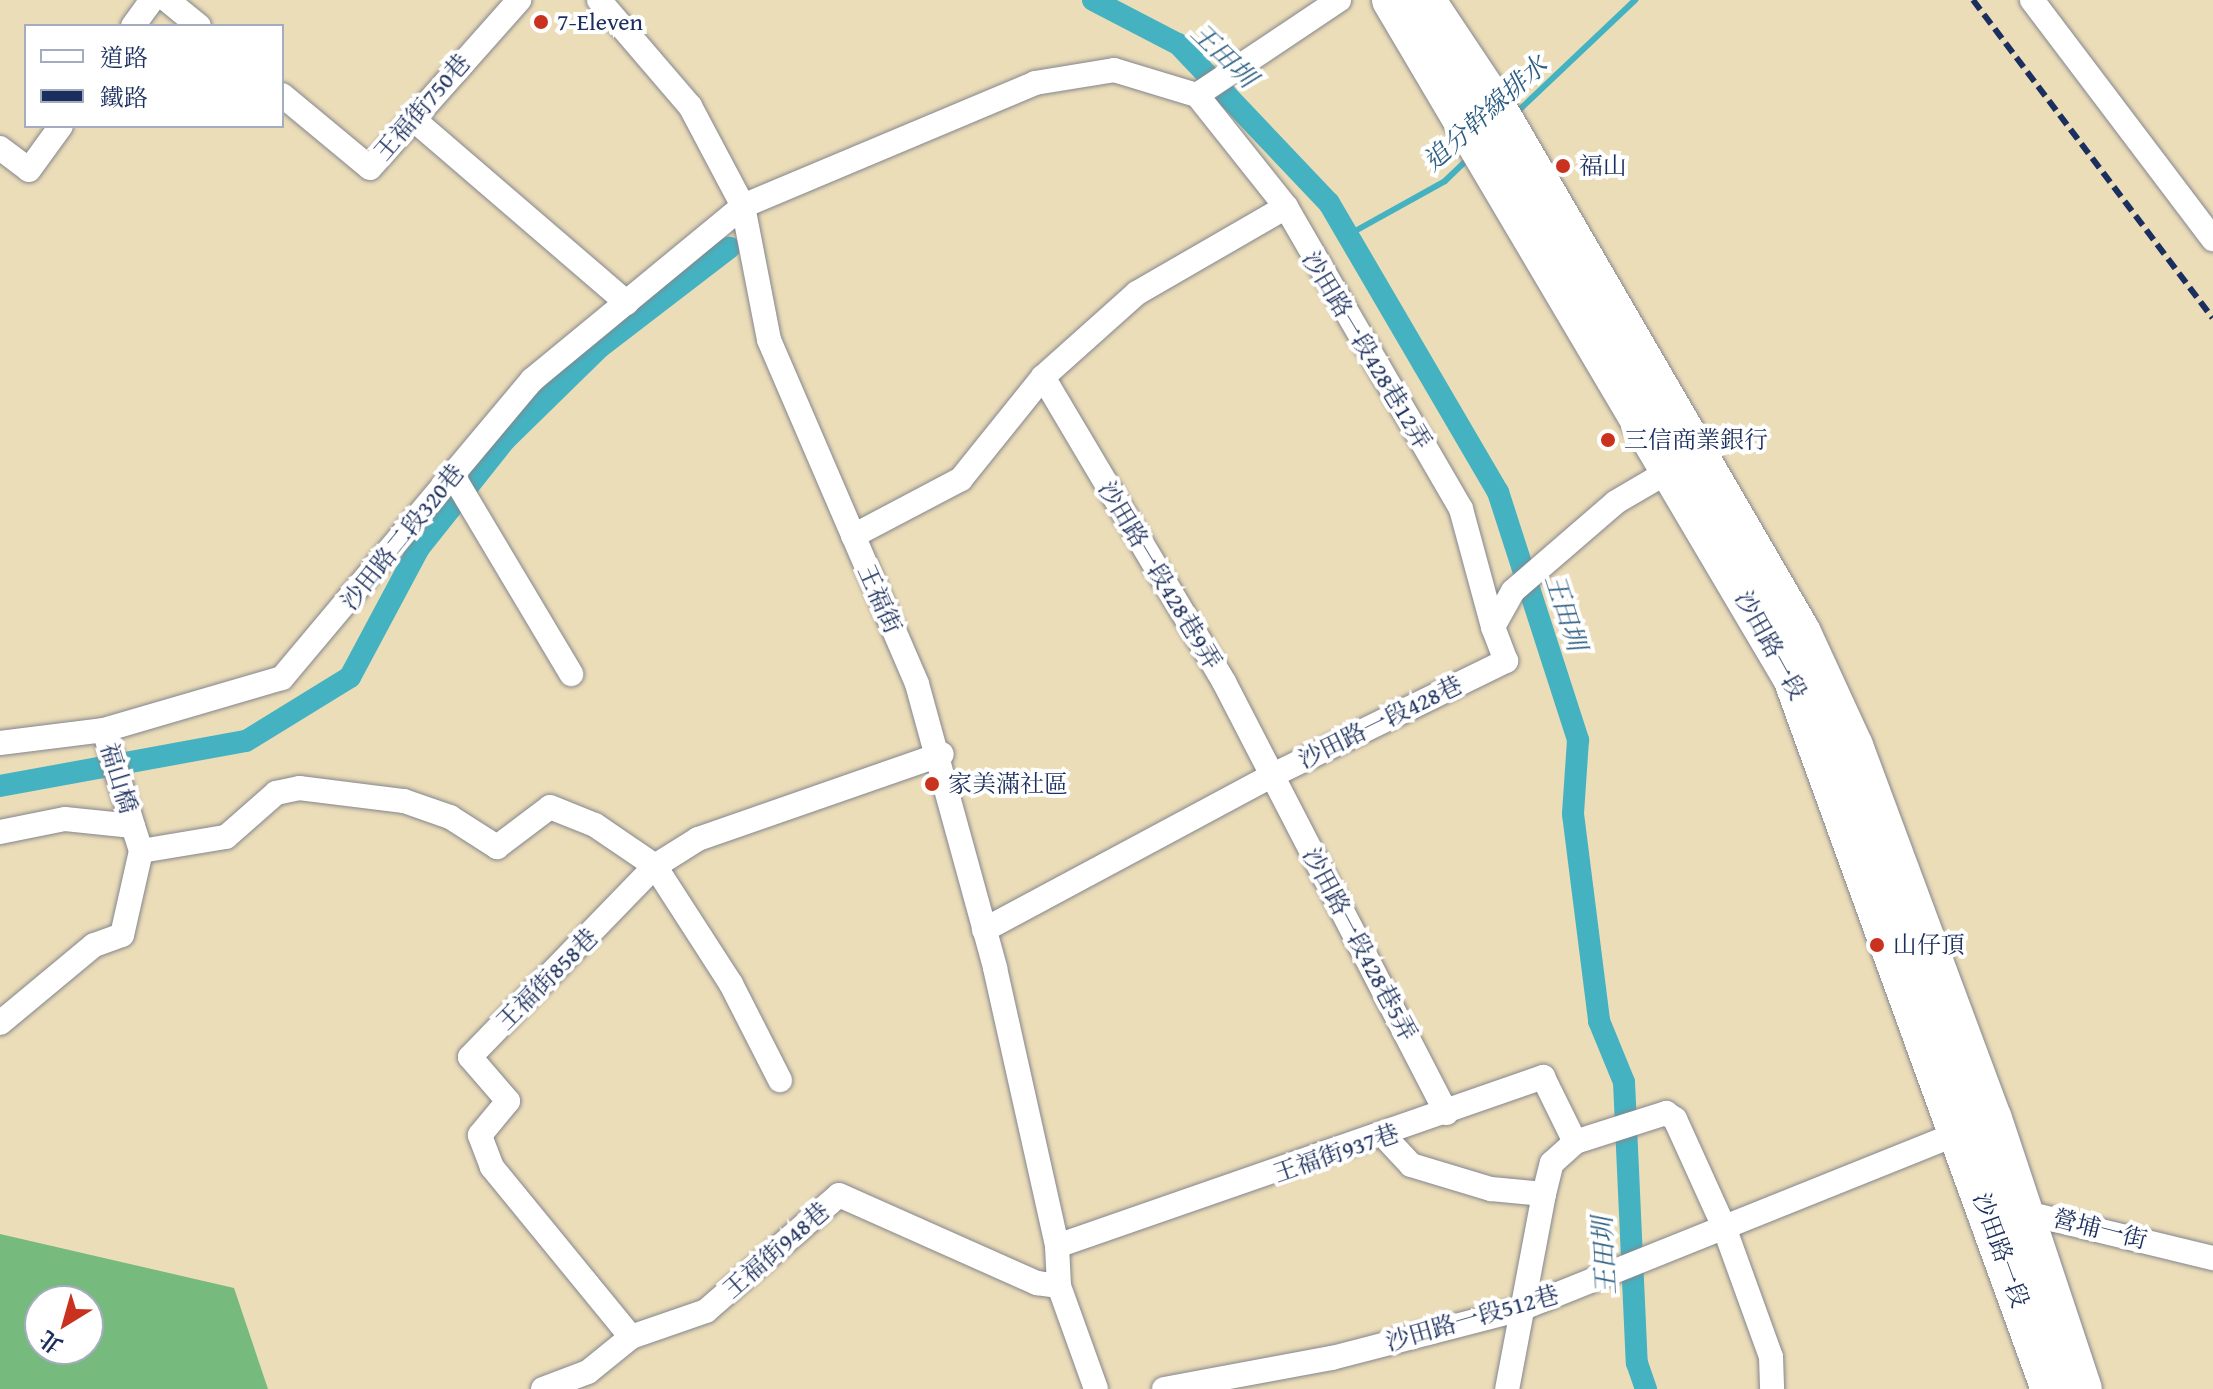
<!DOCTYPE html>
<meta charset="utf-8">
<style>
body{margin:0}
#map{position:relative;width:2213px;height:1389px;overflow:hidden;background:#ecddb9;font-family:"Gentium Book Plus","Noto Serif TC",serif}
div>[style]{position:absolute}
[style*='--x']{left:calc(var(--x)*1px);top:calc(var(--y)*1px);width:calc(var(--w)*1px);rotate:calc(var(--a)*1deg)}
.forest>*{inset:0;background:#76ba7e}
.stream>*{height:6px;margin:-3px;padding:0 3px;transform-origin:3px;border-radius:3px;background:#45b2c1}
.canal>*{height:22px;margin:-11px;padding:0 11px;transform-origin:11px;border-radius:11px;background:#45b2c1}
.roads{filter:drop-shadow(0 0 2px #84868c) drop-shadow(0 0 2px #84868c)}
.street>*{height:24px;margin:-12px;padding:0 12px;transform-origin:12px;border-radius:12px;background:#fff}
.primary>*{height:40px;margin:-20px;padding:0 20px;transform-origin:20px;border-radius:20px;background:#fff}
.rail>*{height:6px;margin-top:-3px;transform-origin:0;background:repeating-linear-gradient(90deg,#1b2f5e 0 12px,transparent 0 18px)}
.dots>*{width:22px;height:22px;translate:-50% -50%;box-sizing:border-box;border:4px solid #fff;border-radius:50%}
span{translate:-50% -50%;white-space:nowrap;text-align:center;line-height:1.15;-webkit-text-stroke:8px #fff;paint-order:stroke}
.poi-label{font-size:24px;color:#1b2f5e}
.left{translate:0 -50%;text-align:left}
.street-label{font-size:24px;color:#1b2f5e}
.water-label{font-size:26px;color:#2a5d81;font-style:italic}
.legend{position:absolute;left:24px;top:24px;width:260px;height:104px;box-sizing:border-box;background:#fff;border:2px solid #a4acbf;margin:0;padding:10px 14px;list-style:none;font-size:24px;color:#1b2f5e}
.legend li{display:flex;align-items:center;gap:16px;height:40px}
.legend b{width:40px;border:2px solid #a4acbf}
.north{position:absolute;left:24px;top:1285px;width:80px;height:80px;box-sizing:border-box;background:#fff;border:2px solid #a4acbf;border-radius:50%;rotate:217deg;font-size:22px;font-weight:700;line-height:32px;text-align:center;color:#1b2f5e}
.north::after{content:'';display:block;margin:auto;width:28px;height:36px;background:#c8321e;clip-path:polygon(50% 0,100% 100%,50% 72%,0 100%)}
</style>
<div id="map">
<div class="forest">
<div style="clip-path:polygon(evenodd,0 1234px,234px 1288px,268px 1389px,0 1389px,0 1234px,40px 1301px,88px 1301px,88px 1349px,40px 1349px,40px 1301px)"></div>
</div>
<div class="stream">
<div style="--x:1515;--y:114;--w:166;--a:-43.5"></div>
<div style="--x:1348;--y:235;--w:111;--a:-29.1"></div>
<div style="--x:1445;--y:181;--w:33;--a:-44"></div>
</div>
<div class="canal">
<div style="--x:1093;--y:0;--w:96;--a:27.4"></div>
<div style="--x:1178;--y:44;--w:219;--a:46.5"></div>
<div style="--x:1329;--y:203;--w:335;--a:59.7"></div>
<div style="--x:1498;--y:492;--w:261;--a:72.1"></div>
<div style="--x:1578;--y:740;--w:74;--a:93.9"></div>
<div style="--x:1573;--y:814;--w:209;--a:82.8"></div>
<div style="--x:1599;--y:1021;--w:66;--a:67.7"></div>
<div style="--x:1624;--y:1082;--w:281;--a:87.4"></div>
<div style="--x:1637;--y:1363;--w:28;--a:71"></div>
<div style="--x:0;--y:786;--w:250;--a:-10.4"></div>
<div style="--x:246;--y:741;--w:122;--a:-31.6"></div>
<div style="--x:350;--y:677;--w:146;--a:-61.9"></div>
<div style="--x:419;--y:548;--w:138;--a:-51.5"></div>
<div style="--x:505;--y:440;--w:133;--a:-44.4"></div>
<div style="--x:600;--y:347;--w:163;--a:-37.5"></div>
</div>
<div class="roads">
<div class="street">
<div style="--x:167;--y:0;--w:41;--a:39.1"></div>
<div style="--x:599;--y:0;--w:140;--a:49.4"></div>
<div style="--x:690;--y:106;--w:113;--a:62.1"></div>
<div style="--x:743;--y:206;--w:136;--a:79"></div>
<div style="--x:769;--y:340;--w:374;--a:66.7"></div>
<div style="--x:917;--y:684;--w:295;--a:74.6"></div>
<div style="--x:995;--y:968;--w:285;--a:77.4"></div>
<div style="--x:1057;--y:1246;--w:40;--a:87.1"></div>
<div style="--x:1059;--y:1286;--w:109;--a:70.2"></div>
<div style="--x:2032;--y:0;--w:300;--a:52.9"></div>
<div style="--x:133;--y:26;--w:32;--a:-54"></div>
<div style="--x:282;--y:95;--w:114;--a:39.7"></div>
<div style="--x:370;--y:168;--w:225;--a:-48.4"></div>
<div style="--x:1197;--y:95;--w:143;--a:51.5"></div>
<div style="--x:1286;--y:207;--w:349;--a:59.9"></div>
<div style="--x:1461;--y:509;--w:122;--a:74.8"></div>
<div style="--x:413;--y:119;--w:282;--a:40.7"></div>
<div style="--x:0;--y:148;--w:36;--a:37"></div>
<div style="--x:29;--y:170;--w:54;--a:-54"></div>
<div style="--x:1043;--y:377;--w:355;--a:59.3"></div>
<div style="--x:1224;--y:682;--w:485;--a:62.7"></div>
<div style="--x:452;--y:474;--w:233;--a:59.2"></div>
<div style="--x:853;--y:536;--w:122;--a:-27.8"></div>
<div style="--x:961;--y:479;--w:131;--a:-51.2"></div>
<div style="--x:1043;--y:377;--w:126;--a:-41.8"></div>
<div style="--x:1137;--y:293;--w:172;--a:-30"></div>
<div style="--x:104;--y:730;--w:100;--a:73.2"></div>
<div style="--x:0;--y:743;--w:105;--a:-7.1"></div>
<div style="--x:104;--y:730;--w:185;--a:-16.3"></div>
<div style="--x:282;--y:678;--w:389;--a:-50"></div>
<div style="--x:532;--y:380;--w:273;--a:-39.5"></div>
<div style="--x:743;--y:206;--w:317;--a:-22.8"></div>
<div style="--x:1035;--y:83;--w:80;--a:-9.3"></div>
<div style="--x:1114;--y:70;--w:87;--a:16.8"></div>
<div style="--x:1197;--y:95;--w:171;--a:-33.8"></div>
<div style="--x:0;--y:832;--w:66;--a:-11.3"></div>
<div style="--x:65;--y:819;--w:68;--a:5.9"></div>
<div style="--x:133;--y:826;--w:26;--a:72"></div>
<div style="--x:141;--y:851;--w:86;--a:102.7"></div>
<div style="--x:122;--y:935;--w:30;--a:160"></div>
<div style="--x:94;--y:945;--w:122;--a:140.3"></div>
<div style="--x:141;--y:851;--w:86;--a:-9.4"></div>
<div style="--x:226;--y:837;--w:67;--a:-41.3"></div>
<div style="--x:276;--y:793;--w:24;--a:-12"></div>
<div style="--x:299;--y:788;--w:106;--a:7.1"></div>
<div style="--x:404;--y:801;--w:49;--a:19.2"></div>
<div style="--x:450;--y:817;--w:56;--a:32.6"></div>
<div style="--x:497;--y:847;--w:66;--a:-37"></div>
<div style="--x:550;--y:807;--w:48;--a:21.8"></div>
<div style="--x:595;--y:825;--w:73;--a:34.3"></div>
<div style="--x:655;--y:866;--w:140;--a:57.2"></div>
<div style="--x:731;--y:984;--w:108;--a:63"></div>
<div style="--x:984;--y:930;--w:326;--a:-28.2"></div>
<div style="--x:1271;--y:776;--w:262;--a:-26.1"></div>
<div style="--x:1506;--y:661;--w:36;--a:-111"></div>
<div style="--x:1493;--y:627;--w:41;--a:-60.9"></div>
<div style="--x:1513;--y:591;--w:136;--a:-40.8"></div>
<div style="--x:1616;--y:502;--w:75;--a:-30.3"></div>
<div style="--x:1385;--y:1137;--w:38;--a:47"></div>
<div style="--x:1411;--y:1165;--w:84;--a:16.7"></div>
<div style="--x:1491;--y:1189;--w:53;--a:5.4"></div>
<div style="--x:1544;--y:1194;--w:198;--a:100.7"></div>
<div style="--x:1544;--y:1194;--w:32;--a:-76"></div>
<div style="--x:1552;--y:1163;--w:31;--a:-42"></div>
<div style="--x:1575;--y:1142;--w:96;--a:-17.7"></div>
<div style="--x:1666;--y:1113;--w:11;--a:34"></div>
<div style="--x:1675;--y:1119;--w:119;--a:65.6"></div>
<div style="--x:1724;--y:1227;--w:138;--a:70.1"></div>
<div style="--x:1771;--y:1357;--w:32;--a:88"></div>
<div style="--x:2014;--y:1210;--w:205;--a:13.6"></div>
<div style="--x:1057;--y:1246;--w:515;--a:-19.17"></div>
<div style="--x:1543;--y:1077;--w:72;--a:63.8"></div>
<div style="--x:631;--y:1337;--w:220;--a:-129.3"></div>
<div style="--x:492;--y:1167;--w:34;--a:-111"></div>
<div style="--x:480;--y:1135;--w:44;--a:-50.5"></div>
<div style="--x:508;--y:1101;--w:58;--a:-130.8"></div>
<div style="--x:470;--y:1057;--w:266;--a:-45.9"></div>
<div style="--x:655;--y:866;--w:51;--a:-32.1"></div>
<div style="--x:698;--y:839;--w:258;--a:-19.2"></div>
<div style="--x:543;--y:1389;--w:48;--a:-20.7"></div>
<div style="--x:588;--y:1372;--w:55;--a:-39.1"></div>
<div style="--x:631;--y:1337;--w:79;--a:-19.1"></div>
<div style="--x:706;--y:1311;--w:176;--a:-41.1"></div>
<div style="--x:839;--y:1195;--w:217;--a:24"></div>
<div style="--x:1037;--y:1283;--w:22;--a:8"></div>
<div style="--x:1164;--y:1389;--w:171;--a:-10.5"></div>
<div style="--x:1332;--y:1358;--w:195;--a:-14.5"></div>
<div style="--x:1521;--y:1309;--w:483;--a:-21.9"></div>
</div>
<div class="primary">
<div style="--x:1392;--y:0;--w:788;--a:59.4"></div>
<div style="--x:1793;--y:678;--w:756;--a:70.06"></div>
<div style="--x:1425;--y:0;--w:119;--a:56.3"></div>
<div style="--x:1491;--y:99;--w:617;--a:59.86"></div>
<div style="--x:1801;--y:633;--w:124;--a:65.3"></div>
<div style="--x:1853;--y:746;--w:398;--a:69.6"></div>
<div style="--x:1992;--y:1119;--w:285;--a:71.6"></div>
</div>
</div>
<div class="rail">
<div style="--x:1973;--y:0;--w:398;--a:53"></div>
</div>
<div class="dots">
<div style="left:541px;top:22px;background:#c8321e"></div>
<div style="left:1563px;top:166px;background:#c8321e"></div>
<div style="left:1608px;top:440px;background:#c8321e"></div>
<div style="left:932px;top:784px;background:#c8321e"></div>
<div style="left:1877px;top:945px;background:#c8321e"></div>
</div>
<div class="poi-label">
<span class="left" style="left:557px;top:22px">7-Eleven</span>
<span class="left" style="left:1579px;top:166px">福山</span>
<span class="left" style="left:1624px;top:440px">三信商業銀行</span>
<span class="left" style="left:948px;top:784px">家美滿社區</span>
<span class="left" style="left:1893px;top:945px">山仔頂</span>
</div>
<div class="street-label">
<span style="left:422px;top:107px;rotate:-49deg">王福街750巷</span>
<span style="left:1367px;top:350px;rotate:59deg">沙田路一段428巷12弄</span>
<span style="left:402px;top:537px;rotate:-51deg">沙田路二段320巷</span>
<span style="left:1160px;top:575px;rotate:59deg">沙田路一段428巷9弄</span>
<span style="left:880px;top:599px;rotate:66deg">王福街</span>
<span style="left:1771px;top:645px;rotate:61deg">沙田路一段</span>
<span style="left:1380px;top:722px;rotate:-26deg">沙田路一段428巷</span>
<span style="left:119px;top:778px;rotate:73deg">福山橋</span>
<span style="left:1360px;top:944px;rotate:62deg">沙田路一段428巷5弄</span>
<span style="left:547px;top:979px;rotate:-45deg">王福街858巷</span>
<span style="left:1336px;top:1153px;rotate:-19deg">王福街937巷</span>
<span style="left:2100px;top:1229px;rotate:14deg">營埔一街</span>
<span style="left:776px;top:1250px;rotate:-41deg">王福街948巷</span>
<span style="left:2001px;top:1250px;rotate:70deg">沙田路一段</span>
<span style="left:1472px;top:1318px;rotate:-16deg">沙田路一段512巷</span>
</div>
<div class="water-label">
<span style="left:1224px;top:55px;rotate:44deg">王田圳</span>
<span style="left:1485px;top:113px;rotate:-42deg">追分幹線排水</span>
<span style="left:1566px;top:612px;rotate:72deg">王田圳</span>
<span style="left:1604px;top:1256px;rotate:-93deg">王田圳</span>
</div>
<ul class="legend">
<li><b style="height:10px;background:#fff"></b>道路</li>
<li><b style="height:10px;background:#1b2f5e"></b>鐵路</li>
</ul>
<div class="north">北</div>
</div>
